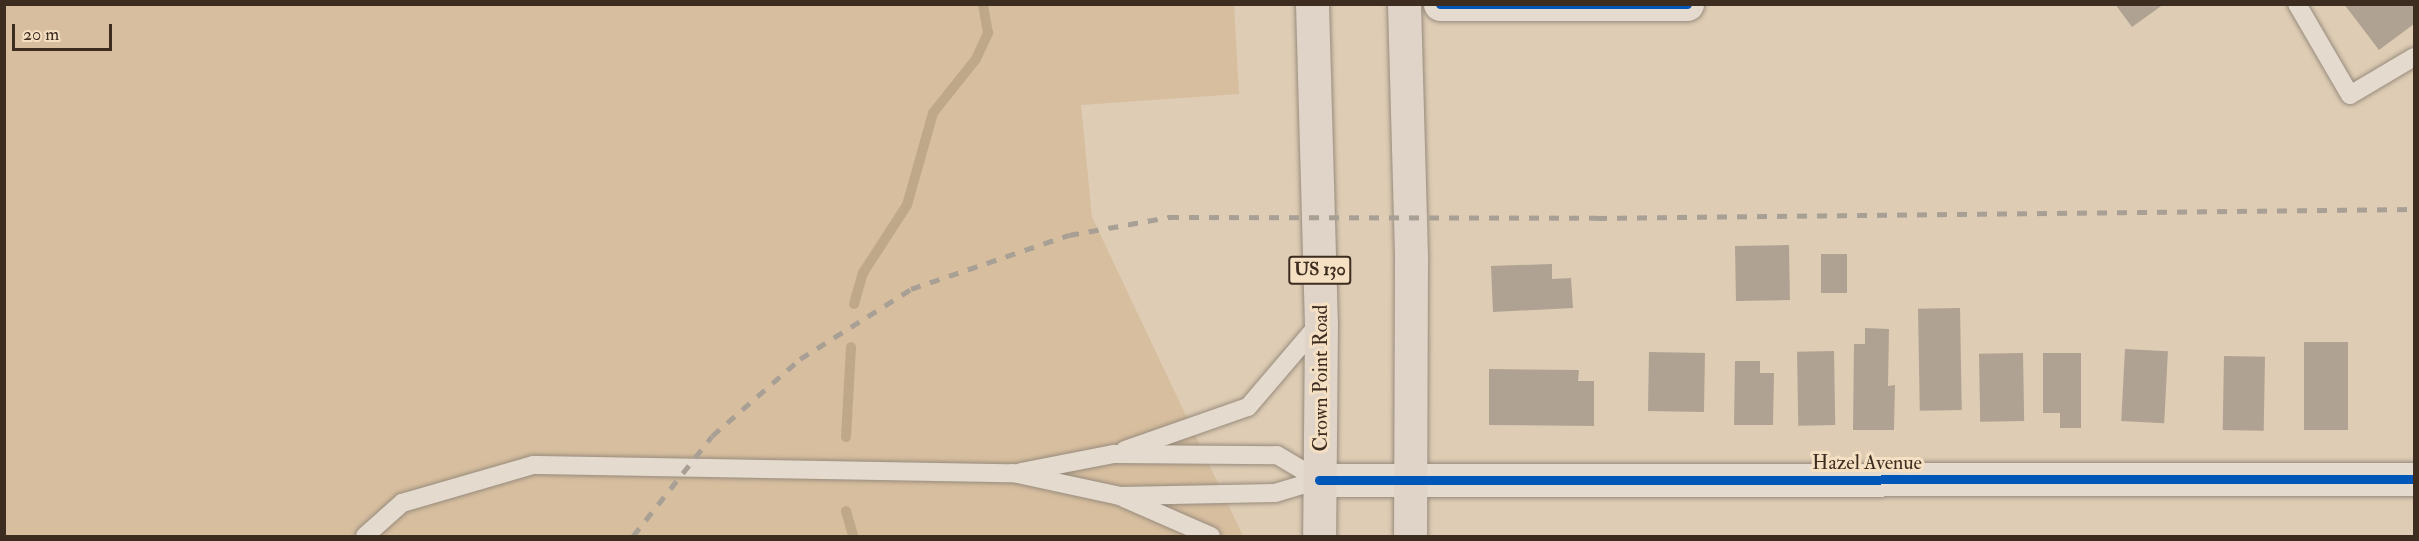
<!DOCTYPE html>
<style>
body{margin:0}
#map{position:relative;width:2419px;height:541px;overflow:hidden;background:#deccb4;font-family:"IM FELL Double Pica",serif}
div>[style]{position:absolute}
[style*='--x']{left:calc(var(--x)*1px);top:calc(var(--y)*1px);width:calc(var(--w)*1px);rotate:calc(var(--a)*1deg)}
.green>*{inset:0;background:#d7be9f}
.stream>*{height:10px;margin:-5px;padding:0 5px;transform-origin:5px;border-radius:5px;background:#bfa889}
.building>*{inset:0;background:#afa292;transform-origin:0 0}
.roads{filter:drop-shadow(0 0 2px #978b7c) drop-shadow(0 0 2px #978b7c)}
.lane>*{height:18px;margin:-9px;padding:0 9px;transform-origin:9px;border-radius:9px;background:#e4dace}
.street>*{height:33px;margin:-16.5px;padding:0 16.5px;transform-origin:16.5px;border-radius:16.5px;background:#e4dace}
.highway>*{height:33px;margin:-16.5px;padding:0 16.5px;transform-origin:16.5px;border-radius:16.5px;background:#dfd4c7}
.rail>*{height:4.5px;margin-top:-2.25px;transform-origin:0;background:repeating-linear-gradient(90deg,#a89f95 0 10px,transparent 0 20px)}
.cycleway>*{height:9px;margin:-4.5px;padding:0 4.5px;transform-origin:4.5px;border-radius:4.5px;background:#0057b8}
span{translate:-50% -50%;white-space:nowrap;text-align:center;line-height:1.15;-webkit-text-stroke:6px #f5e0c3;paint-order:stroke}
.shield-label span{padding:2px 4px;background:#f5e0c3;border:2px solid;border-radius:4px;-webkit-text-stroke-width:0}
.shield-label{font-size:18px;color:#3d2c20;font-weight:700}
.street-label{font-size:20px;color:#3d2c20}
.frame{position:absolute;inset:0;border:6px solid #3d2c20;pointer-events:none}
.scale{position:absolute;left:12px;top:24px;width:100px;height:27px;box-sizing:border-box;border:3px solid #3d2c20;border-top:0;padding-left:8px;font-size:18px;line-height:21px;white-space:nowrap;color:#3d2c20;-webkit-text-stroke:4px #f5e0c3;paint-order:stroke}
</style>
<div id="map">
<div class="green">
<div style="clip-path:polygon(4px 5px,1234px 5px,1239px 94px,1081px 105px,1092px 217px,1243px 536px,5px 536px)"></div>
</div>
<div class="stream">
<div style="--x:854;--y:304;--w:32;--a:-74"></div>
<div style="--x:863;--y:273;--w:81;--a:-57.1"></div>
<div style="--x:907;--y:205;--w:96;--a:-74.2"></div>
<div style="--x:933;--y:113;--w:69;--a:-51.5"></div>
<div style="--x:976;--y:59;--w:29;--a:-65"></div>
<div style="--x:988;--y:33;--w:29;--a:-100"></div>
<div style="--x:846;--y:437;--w:90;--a:-86.8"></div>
<div style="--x:846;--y:511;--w:26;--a:74"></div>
</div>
<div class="building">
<div style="clip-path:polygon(2115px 4px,2164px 4px,2132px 27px)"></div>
<div style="clip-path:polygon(2344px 4px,2414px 4px,2414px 24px,2379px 50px)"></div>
<div style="left:1789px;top:245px;width:55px;height:54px;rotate:89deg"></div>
<div style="left:1821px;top:254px;width:26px;height:39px"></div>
<div style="clip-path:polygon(1552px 264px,1552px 279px,1571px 278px,1573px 308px,1493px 312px,1491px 266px)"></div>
<div style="left:1960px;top:308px;width:102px;height:42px;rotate:89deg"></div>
<div style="clip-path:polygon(1865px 328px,1889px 329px,1888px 386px,1895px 385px,1894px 430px,1853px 430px,1854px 344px,1865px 344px)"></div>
<div style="left:2304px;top:342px;width:44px;height:88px"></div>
<div style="left:2125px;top:349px;width:43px;height:72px;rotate:3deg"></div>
<div style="left:1834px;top:351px;width:74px;height:37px;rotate:89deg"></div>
<div style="left:1649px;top:352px;width:56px;height:59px;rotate:1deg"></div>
<div style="left:2023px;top:353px;width:68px;height:44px;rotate:89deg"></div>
<div style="clip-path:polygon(2043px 353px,2081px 353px,2081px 428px,2060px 428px,2060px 413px,2043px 413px)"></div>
<div style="left:2224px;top:356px;width:41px;height:74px;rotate:1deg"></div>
<div style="clip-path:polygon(1735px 361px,1760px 361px,1760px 373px,1774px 373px,1773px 425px,1734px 425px)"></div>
<div style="clip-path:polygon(1489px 369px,1579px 370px,1578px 381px,1594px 381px,1594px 426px,1489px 425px)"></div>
</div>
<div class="roads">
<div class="lane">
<div style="--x:2297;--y:4;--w:105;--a:59.8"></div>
<div style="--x:2350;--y:95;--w:74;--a:-30.7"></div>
<div style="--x:1125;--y:450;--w:130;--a:-19.3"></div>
<div style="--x:1248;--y:407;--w:109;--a:-49.5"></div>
<div style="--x:1021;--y:472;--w:95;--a:-11"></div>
<div style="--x:1114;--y:454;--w:163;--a:0.4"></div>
<div style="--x:1277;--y:455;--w:49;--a:30.8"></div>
<div style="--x:1124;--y:498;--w:95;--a:23.6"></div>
<div style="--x:365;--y:536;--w:50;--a:-41.7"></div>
<div style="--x:402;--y:503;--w:136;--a:-16.2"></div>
<div style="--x:533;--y:465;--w:480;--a:1"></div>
<div style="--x:1013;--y:473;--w:109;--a:12.1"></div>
<div style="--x:1120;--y:496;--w:155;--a:-1.1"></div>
<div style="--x:1275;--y:493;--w:46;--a:-16.5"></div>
</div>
<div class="street">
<div style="--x:1440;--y:4;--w:247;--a:0"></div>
<div style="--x:1319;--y:480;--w:1095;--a:-0.05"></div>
</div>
<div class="highway">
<div style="--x:1312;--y:4;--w:319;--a:88.4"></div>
<div style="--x:1321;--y:323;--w:213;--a:90.5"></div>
<div style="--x:1404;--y:4;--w:257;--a:88.4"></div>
<div style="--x:1411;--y:261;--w:275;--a:90.2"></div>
</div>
</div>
<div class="rail">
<div style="--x:633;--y:536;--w:127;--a:-51.7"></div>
<div style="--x:712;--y:436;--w:117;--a:-41.2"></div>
<div style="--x:800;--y:359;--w:131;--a:-32.2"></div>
<div style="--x:911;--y:289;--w:167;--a:-18.9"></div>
<div style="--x:1069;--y:235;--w:102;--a:-10.2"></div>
<div style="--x:1169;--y:217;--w:428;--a:0.1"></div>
<div style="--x:1597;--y:218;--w:817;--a:-0.63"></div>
</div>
<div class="cycleway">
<div style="--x:1440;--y:4;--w:247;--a:0"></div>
<div style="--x:1319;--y:480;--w:1095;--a:-0.05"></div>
</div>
<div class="shield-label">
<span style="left:1320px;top:270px">US 130</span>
</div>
<div class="street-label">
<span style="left:1320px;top:378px;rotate:-90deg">Crown Point Road</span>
<span style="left:1867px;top:462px">Hazel Avenue</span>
</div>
<div class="frame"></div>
<div class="scale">20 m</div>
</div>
